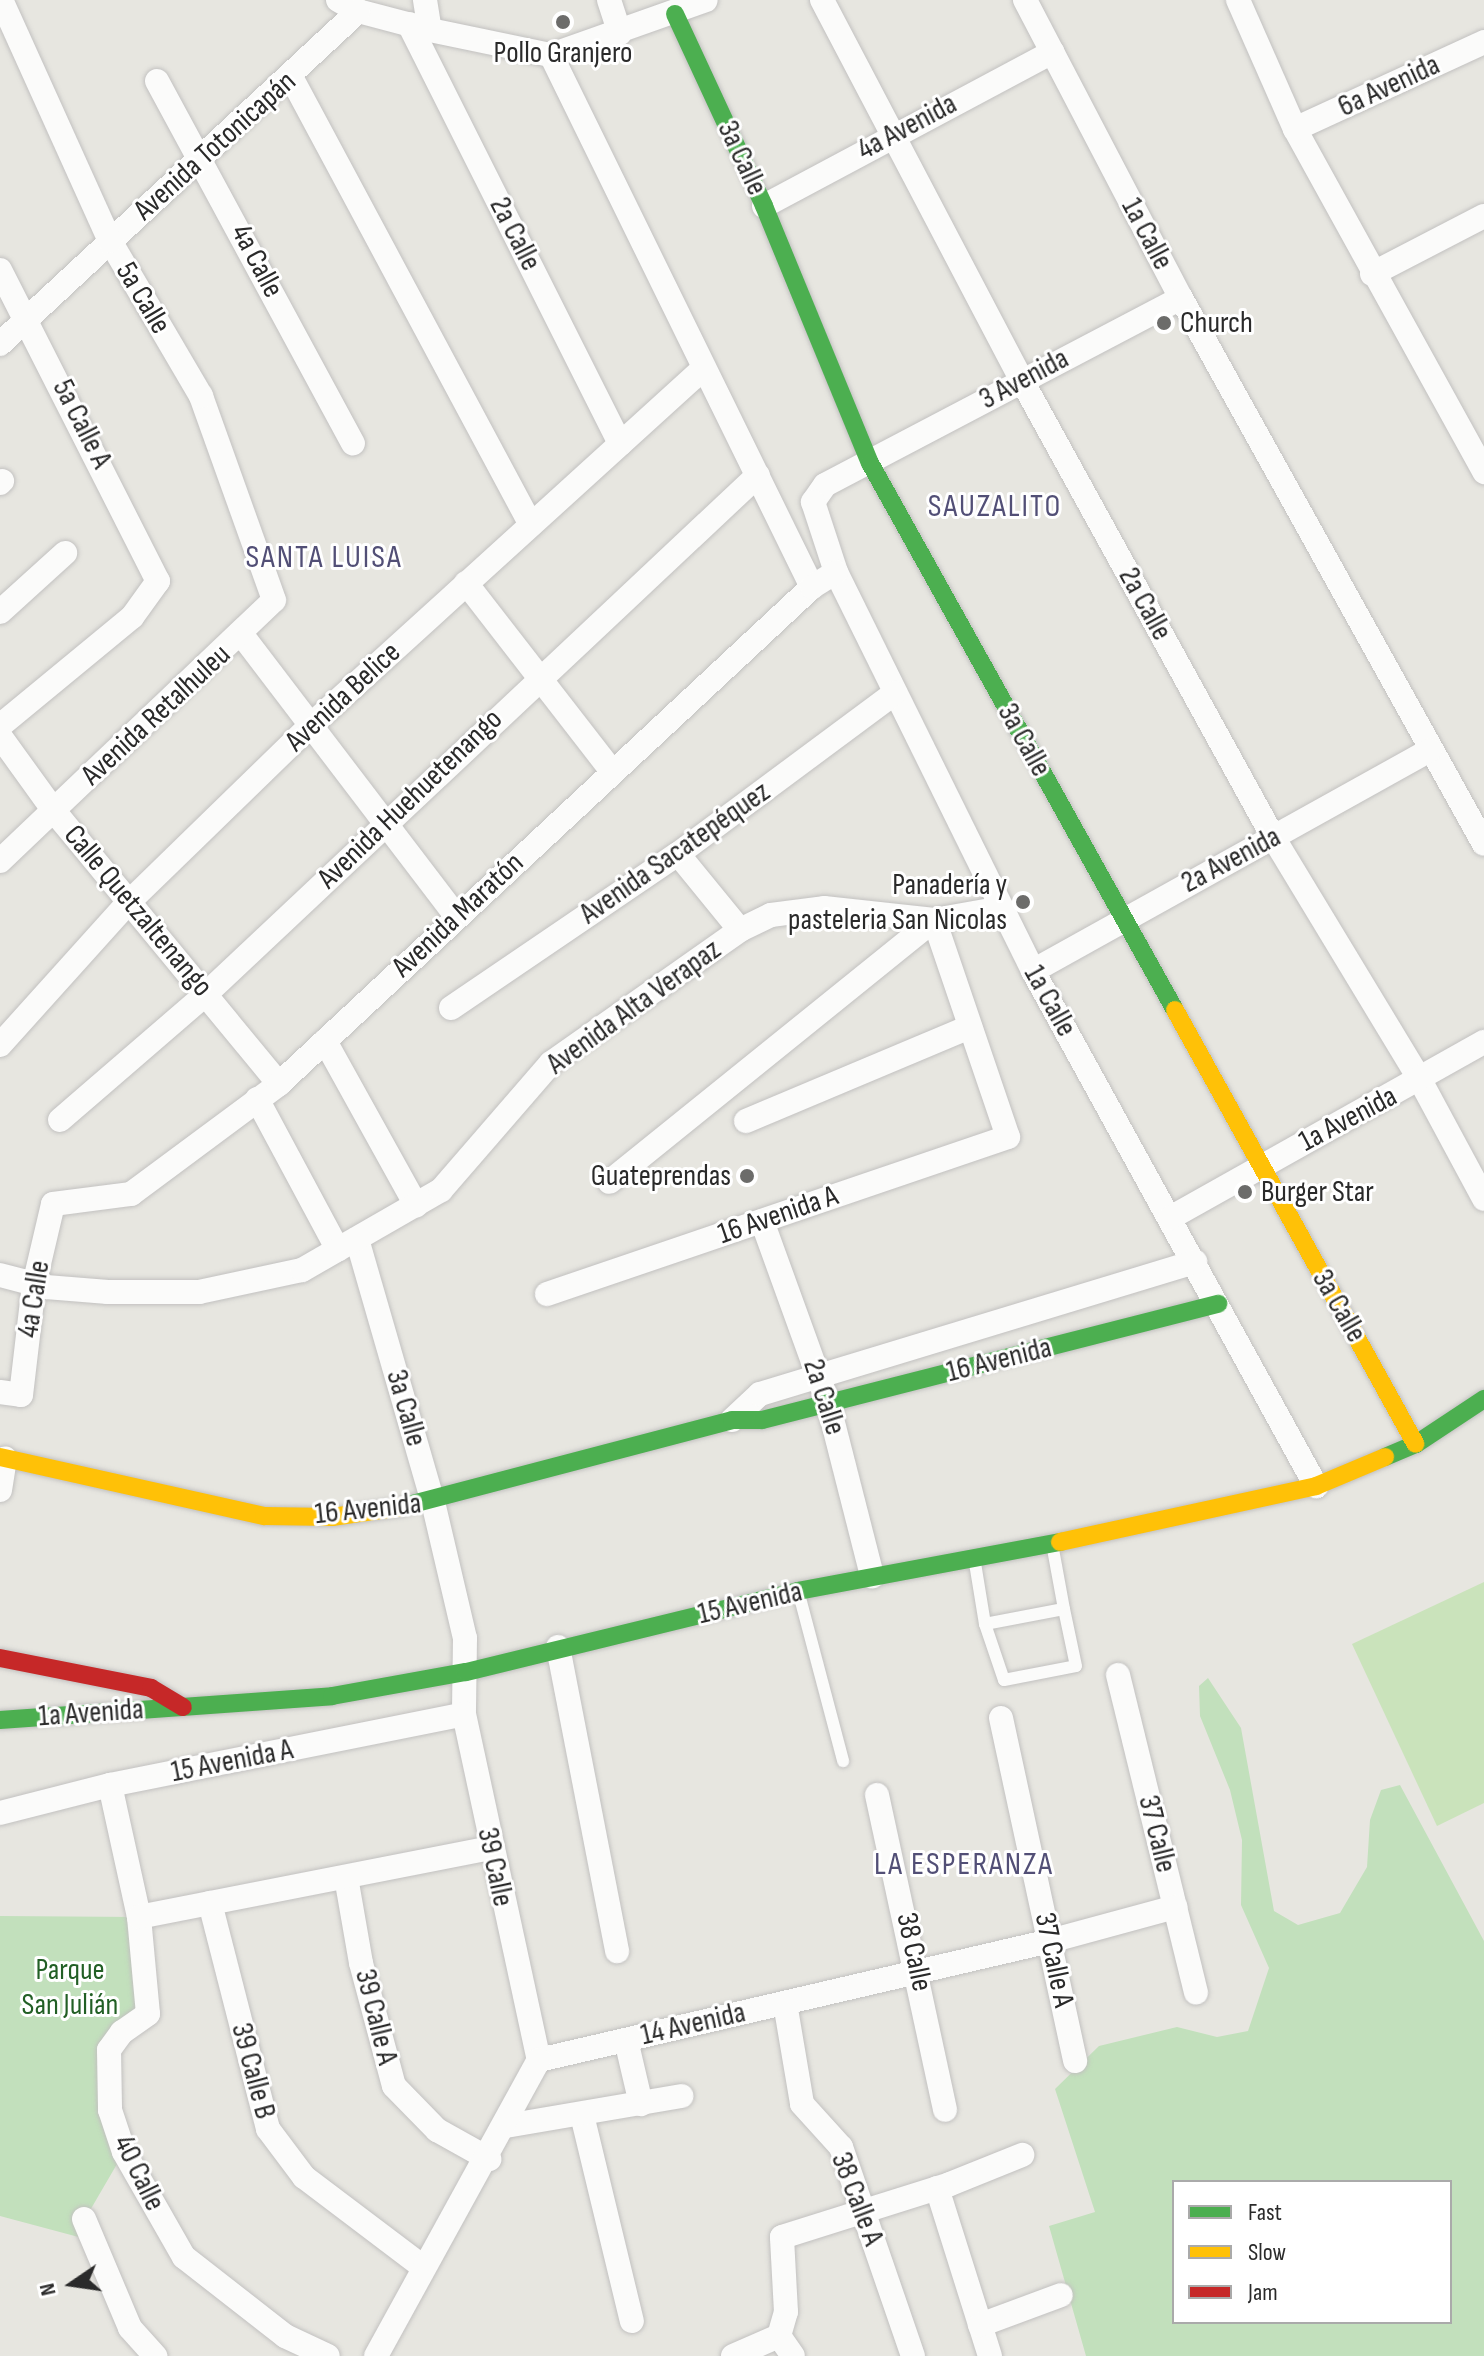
<!DOCTYPE html>
<meta charset="utf-8">
<style>
body{margin:0}
#map{position:relative;width:1484px;height:2356px;overflow:hidden;background:#e7e6e0;font-family:"Sofia Sans Condensed",sans-serif}
div>[style]{position:absolute}
[style*='--x']{left:calc(var(--x)*1px);top:calc(var(--y)*1px);width:calc(var(--w)*1px);rotate:calc(var(--a)*1deg)}
.green>*{inset:0;background:#c2e0bc}
.pitch>*{inset:0;background:#cae3bb}
.roads{filter:drop-shadow(0 0 2px #c2c1c0) drop-shadow(0 0 2px #c2c1c0)}
.lane>*{height:12px;margin:-6px;padding:0 6px;transform-origin:6px;border-radius:6px;background:#fbfbfa}
.street>*{height:24px;margin:-12px;padding:0 12px;transform-origin:12px;border-radius:12px;background:#fbfbfa}
.fast>*{height:18px;margin:-9px;padding:0 9px;transform-origin:9px;border-radius:9px;background:#4caf50}
.slow>*{height:18px;margin:-9px;padding:0 9px;transform-origin:9px;border-radius:9px;background:#ffc107}
.jam>*{height:18px;margin:-9px;padding:0 9px;transform-origin:9px;border-radius:9px;background:#c62828}
.dots>*{width:22px;height:22px;translate:-50% -50%;box-sizing:border-box;border:4px solid #fff;border-radius:50%}
span{translate:-50% -50%;white-space:nowrap;text-align:center;line-height:1.15;-webkit-text-stroke:6px #fff;paint-order:stroke}
.poi-label{font-size:30px;color:#2a2a2a}
.left{translate:0 -50%;text-align:left}
.right{translate:-100% -50%;text-align:right}
.street-label{font-size:30px;color:#2a2a2a}
.park-label{font-size:30px;color:#225f25}
.neighbourhood-label{font-size:32px;color:#524f76;letter-spacing:2px}
.legend{position:absolute;left:1172px;top:2180px;width:280px;height:144px;box-sizing:border-box;background:#fff;border:2px solid #aaa;margin:0;padding:10px 14px;list-style:none;font-size:24px;color:#2a2a2a}
.legend li{display:flex;align-items:center;gap:16px;height:40px}
.legend b{width:40px;border:2px solid #aaa}
.north{position:absolute;left:32px;top:2244px;width:80px;height:80px;-webkit-text-stroke:6px #fff;paint-order:stroke;rotate:257deg;font-size:22px;font-weight:700;line-height:32px;text-align:center;color:#2a2a2a}
.north::after{content:'';display:block;margin:auto;width:28px;height:36px;background:#2a2a2a;clip-path:polygon(50% 0,100% 100%,50% 72%,0 100%)}
</style>
<div id="map">
<div class="green">
<div style="clip-path:polygon(evenodd,1208px 1678px,1241px 1728px,1274px 1911px,1298px 1925px,1340px 1913px,1367px 1867px,1370px 1820px,1381px 1790px,1400px 1785px,1484px 1941px,1484px 2356px,1086px 2356px,1049px 2226px,1095px 2212px,1055px 2089px,1099px 2046px,1177px 2027px,1217px 2037px,1248px 2031px,1269px 1968px,1241px 1905px,1242px 1840px,1230px 1790px,1200px 1716px,1199px 1686px,1208px 1678px,1174px 2182px,1450px 2182px,1450px 2322px,1174px 2322px,1174px 2182px)"></div>
<div style="clip-path:polygon(0 1916px,139px 1917px,148px 2014px,109px 2050px,124px 2152px,85px 2219px,86px 2239px,0 2216px)"></div>
</div>
<div class="pitch">
<div style="clip-path:polygon(1484px 1582px,1484px 1803px,1437px 1826px,1352px 1644px)"></div>
</div>
<div class="roads">
<div class="lane">
<div style="--x:975;--y:1563;--w:62;--a:80.7"></div>
<div style="--x:985;--y:1624;--w:59;--a:71.3"></div>
<div style="--x:1004;--y:1680;--w:73;--a:-11"></div>
<div style="--x:1076;--y:1666;--w:58;--a:-101.9"></div>
<div style="--x:799;--y:1594;--w:173;--a:75.2"></div>
<div style="--x:985;--y:1624;--w:80;--a:-10.8"></div>
<div style="--x:1064;--y:1609;--w:61;--a:-100.4"></div>
</div>
<div class="street">
<div style="--x:338;--y:0;--w:23;--a:29"></div>
<div style="--x:358;--y:11;--w:74;--a:14.8"></div>
<div style="--x:430;--y:30;--w:124;--a:11.7"></div>
<div style="--x:551;--y:55;--w:164;--a:-19.5"></div>
<div style="--x:425;--y:0;--w:30;--a:81"></div>
<div style="--x:609;--y:0;--w:35;--a:72"></div>
<div style="--x:822;--y:0;--w:428;--a:62.3"></div>
<div style="--x:1021;--y:379;--w:523;--a:61.18"></div>
<div style="--x:1273;--y:837;--w:284;--a:58.8"></div>
<div style="--x:1420;--y:1080;--w:135;--a:61.7"></div>
<div style="--x:1025;--y:0;--w:336;--a:62.4"></div>
<div style="--x:1181;--y:298;--w:624;--a:60.97"></div>
<div style="--x:1238;--y:0;--w:141;--a:66.2"></div>
<div style="--x:1295;--y:129;--w:392;--a:61.1"></div>
<div style="--x:409;--y:24;--w:470;--a:63.3"></div>
<div style="--x:551;--y:55;--w:593;--a:63.87"></div>
<div style="--x:291;--y:77;--w:508;--a:61.82"></div>
<div style="--x:157;--y:81;--w:412;--a:61.6"></div>
<div style="--x:1295;--y:129;--w:208;--a:-24.7"></div>
<div style="--x:764;--y:206;--w:327;--a:-28.1"></div>
<div style="--x:0;--y:270;--w:349;--a:63.1"></div>
<div style="--x:158;--y:581;--w:44;--a:125.8"></div>
<div style="--x:132;--y:617;--w:171;--a:140.5"></div>
<div style="--x:1372;--y:274;--w:126;--a:-27.4"></div>
<div style="--x:1181;--y:298;--w:402;--a:152.3"></div>
<div style="--x:825;--y:485;--w:21;--a:125"></div>
<div style="--x:813;--y:502;--w:74;--a:71.8"></div>
<div style="--x:836;--y:572;--w:445;--a:63.7"></div>
<div style="--x:1033;--y:971;--w:588;--a:61.21"></div>
<div style="--x:0;--y:344;--w:489;--a:-42.9"></div>
<div style="--x:0;--y:483;--w:3;--a:-45"></div>
<div style="--x:466;--y:583;--w:238;--a:52.2"></div>
<div style="--x:0;--y:612;--w:88;--a:-42.2"></div>
<div style="--x:242;--y:635;--w:353;--a:52.7"></div>
<div style="--x:0;--y:736;--w:92;--a:54.2"></div>
<div style="--x:54;--y:811;--w:354;--a:50.5"></div>
<div style="--x:678;--y:854;--w:98;--a:50.8"></div>
<div style="--x:0;--y:861;--w:378;--a:-43.6"></div>
<div style="--x:274;--y:600;--w:217;--a:-109.7"></div>
<div style="--x:201;--y:396;--w:180;--a:-120.4"></div>
<div style="--x:110;--y:241;--w:265;--a:-114.3"></div>
<div style="--x:1033;--y:971;--w:454;--a:-29.1"></div>
<div style="--x:451;--y:1008;--w:274;--a:-34.2"></div>
<div style="--x:678;--y:854;--w:270;--a:-36.6"></div>
<div style="--x:325;--y:1041;--w:188;--a:61"></div>
<div style="--x:0;--y:1045;--w:191;--a:-48"></div>
<div style="--x:128;--y:903;--w:254;--a:-44.2"></div>
<div style="--x:310;--y:726;--w:532;--a:-42.26"></div>
<div style="--x:257;--y:1099;--w:171;--a:61.8"></div>
<div style="--x:60;--y:1120;--w:194;--a:-40.8"></div>
<div style="--x:207;--y:993;--w:756;--a:-43.23"></div>
<div style="--x:746;--y:1121;--w:243;--a:-22.8"></div>
<div style="--x:1170;--y:1218;--w:360;--a:-29.3"></div>
<div style="--x:762;--y:1221;--w:194;--a:70.1"></div>
<div style="--x:828;--y:1403;--w:179;--a:75.7"></div>
<div style="--x:357;--y:1239;--w:274;--a:73.9"></div>
<div style="--x:433;--y:1502;--w:140;--a:76.8"></div>
<div style="--x:465;--y:1638;--w:76;--a:90.8"></div>
<div style="--x:464;--y:1714;--w:354;--a:77.8"></div>
<div style="--x:0;--y:1275;--w:48;--a:14.6"></div>
<div style="--x:46;--y:1287;--w:62;--a:4.6"></div>
<div style="--x:108;--y:1292;--w:91;--a:0"></div>
<div style="--x:199;--y:1292;--w:105;--a:-12.1"></div>
<div style="--x:302;--y:1270;--w:160;--a:-29.9"></div>
<div style="--x:441;--y:1190;--w:168;--a:-49.1"></div>
<div style="--x:551;--y:1063;--w:231;--a:-35.1"></div>
<div style="--x:740;--y:930;--w:34;--a:-26"></div>
<div style="--x:771;--y:915;--w:53;--a:-7.5"></div>
<div style="--x:824;--y:908;--w:111;--a:6.2"></div>
<div style="--x:934;--y:920;--w:69;--a:-10"></div>
<div style="--x:547;--y:1294;--w:487;--a:-18.8"></div>
<div style="--x:1008;--y:1137;--w:229;--a:-108.8"></div>
<div style="--x:934;--y:920;--w:417;--a:141.1"></div>
<div style="--x:0;--y:1392;--w:21;--a:8"></div>
<div style="--x:21;--y:1395;--w:111;--a:-83.3"></div>
<div style="--x:34;--y:1285;--w:83;--a:-76.8"></div>
<div style="--x:53;--y:1204;--w:79;--a:-7.3"></div>
<div style="--x:131;--y:1194;--w:184;--a:-36.6"></div>
<div style="--x:279;--y:1084;--w:729;--a:-43"></div>
<div style="--x:812;--y:587;--w:28;--a:-32"></div>
<div style="--x:732;--y:1420;--w:38;--a:-43"></div>
<div style="--x:760;--y:1394;--w:455;--a:-16.9"></div>
<div style="--x:0;--y:1490;--w:32;--a:-81"></div>
<div style="--x:558;--y:1647;--w:310;--a:79"></div>
<div style="--x:1118;--y:1675;--w:327;--a:76.2"></div>
<div style="--x:1001;--y:1718;--w:351;--a:77.8"></div>
<div style="--x:110;--y:1785;--w:135;--a:77.6"></div>
<div style="--x:139;--y:1917;--w:97;--a:84.7"></div>
<div style="--x:148;--y:2014;--w:32;--a:145"></div>
<div style="--x:122;--y:2032;--w:22;--a:126"></div>
<div style="--x:109;--y:2050;--w:60;--a:89"></div>
<div style="--x:110;--y:2110;--w:44;--a:71.6"></div>
<div style="--x:124;--y:2152;--w:121;--a:60.3"></div>
<div style="--x:184;--y:2257;--w:128;--a:38"></div>
<div style="--x:285;--y:2336;--w:47;--a:24.9"></div>
<div style="--x:877;--y:1795;--w:322;--a:77.8"></div>
<div style="--x:0;--y:1813;--w:114;--a:-14.3"></div>
<div style="--x:110;--y:1785;--w:361;--a:-11.3"></div>
<div style="--x:346;--y:1877;--w:87;--a:80.1"></div>
<div style="--x:361;--y:1963;--w:127;--a:75"></div>
<div style="--x:394;--y:2086;--w:62;--a:45.7"></div>
<div style="--x:437;--y:2130;--w:60;--a:29.1"></div>
<div style="--x:210;--y:1903;--w:233;--a:75.6"></div>
<div style="--x:268;--y:2129;--w:60;--a:53.1"></div>
<div style="--x:304;--y:2177;--w:149;--a:37.1"></div>
<div style="--x:139;--y:1917;--w:358;--a:-11.1"></div>
<div style="--x:785;--y:2003;--w:102;--a:80.4"></div>
<div style="--x:802;--y:2104;--w:58;--a:47.8"></div>
<div style="--x:841;--y:2147;--w:221;--a:71"></div>
<div style="--x:626;--y:2040;--w:66;--a:76.8"></div>
<div style="--x:539;--y:2060;--w:525;--a:-13.11"></div>
<div style="--x:1050;--y:1941;--w:130;--a:-15.2"></div>
<div style="--x:582;--y:2115;--w:212;--a:76.4"></div>
<div style="--x:506;--y:2126;--w:178;--a:-9.7"></div>
<div style="--x:937;--y:2188;--w:176;--a:72.5"></div>
<div style="--x:84;--y:2219;--w:118;--a:67.1"></div>
<div style="--x:130;--y:2328;--w:38;--a:48"></div>
<div style="--x:980;--y:2325;--w:86;--a:-20.3"></div>
<div style="--x:779;--y:2336;--w:24;--a:55"></div>
<div style="--x:376;--y:2356;--w:338;--a:-61.2"></div>
<div style="--x:733;--y:2356;--w:50;--a:-23.5"></div>
<div style="--x:779;--y:2336;--w:25;--a:-74"></div>
<div style="--x:786;--y:2312;--w:75;--a:-93.1"></div>
<div style="--x:782;--y:2237;--w:176;--a:-17.5"></div>
<div style="--x:950;--y:2184;--w:78;--a:-21.9"></div>
</div>
<div class="fast">
<div style="--x:675;--y:14;--w:212;--a:65.1"></div>
<div style="--x:764;--y:206;--w:278;--a:67.6"></div>
<div style="--x:870;--y:463;--w:626;--a:60.86"></div>
<div style="--x:1385;--y:1457;--w:34;--a:-23"></div>
<div style="--x:1416;--y:1444;--w:82;--a:-33.5"></div>
<div style="--x:401;--y:1507;--w:342;--a:-14.7"></div>
<div style="--x:732;--y:1420;--w:30;--a:0"></div>
<div style="--x:762;--y:1420;--w:471;--a:-14.3"></div>
<div style="--x:0;--y:1720;--w:333;--a:-4.1"></div>
<div style="--x:332;--y:1696;--w:136;--a:-10.2"></div>
<div style="--x:466;--y:1672;--w:342;--a:-13.7"></div>
<div style="--x:798;--y:1591;--w:267;--a:-10.6"></div>
</div>
<div class="slow">
<div style="--x:1175;--y:1010;--w:496;--a:61"></div>
<div style="--x:0;--y:1457;--w:271;--a:12.6"></div>
<div style="--x:264;--y:1516;--w:68;--a:0.8"></div>
<div style="--x:332;--y:1517;--w:70;--a:-8.2"></div>
<div style="--x:1060;--y:1542;--w:262;--a:-12.3"></div>
<div style="--x:1316;--y:1486;--w:75;--a:-22.8"></div>
</div>
<div class="jam">
<div style="--x:0;--y:1658;--w:154;--a:11.2"></div>
<div style="--x:151;--y:1688;--w:37;--a:31"></div>
</div>
</div>
<div class="dots">
<div style="left:563px;top:22px;background:#6c6c6a"></div>
<div style="left:1164px;top:323px;background:#6c6c6a"></div>
<div style="left:1023px;top:902px;background:#6c6c6a"></div>
<div style="left:747px;top:1176px;background:#6c6c6a"></div>
<div style="left:1245px;top:1192px;background:#6c6c6a"></div>
</div>
<div class="poi-label">
<span style="left:563px;top:53px">Pollo Granjero</span>
<span class="left" style="left:1180px;top:323px">Church</span>
<span class="right" style="left:1007px;top:902px">Panadería y<br>pasteleria San Nicolas</span>
<span class="right" style="left:731px;top:1176px">Guateprendas</span>
<span class="left" style="left:1261px;top:1192px">Burger Star</span>
</div>
<div class="street-label">
<span style="left:1389px;top:86px;rotate:-25deg">6a Avenida</span>
<span style="left:907px;top:127px;rotate:-28deg">4a Avenida</span>
<span style="left:215px;top:146px;rotate:-42deg">Avenida Totonicapán</span>
<span style="left:742px;top:158px;rotate:65deg">3a Calle</span>
<span style="left:515px;top:234px;rotate:63deg">2a Calle</span>
<span style="left:1147px;top:234px;rotate:62deg">1a Calle</span>
<span style="left:257px;top:261px;rotate:62deg">4a Calle</span>
<span style="left:143px;top:298px;rotate:59deg">5a Calle</span>
<span style="left:1024px;top:379px;rotate:-28deg">3 Avenida</span>
<span style="left:82px;top:424px;rotate:63deg">5a Calle A</span>
<span style="left:1145px;top:604px;rotate:61deg">2a Calle</span>
<span style="left:343px;top:697px;rotate:-43deg">Avenida Belice</span>
<span style="left:156px;top:715px;rotate:-43deg">Avenida Retalhuleu</span>
<span style="left:1024px;top:740px;rotate:61deg">3a Calle</span>
<span style="left:410px;top:799px;rotate:-44deg">Avenida Huehuetenango</span>
<span style="left:675px;top:853px;rotate:-35deg">Avenida Sacatepéquez</span>
<span style="left:1231px;top:860px;rotate:-28deg">2a Avenida</span>
<span style="left:138px;top:911px;rotate:50deg">Calle Quetzaltenango</span>
<span style="left:458px;top:915px;rotate:-43deg">Avenida Maratón</span>
<span style="left:1050px;top:1001px;rotate:61deg">1a Calle</span>
<span style="left:634px;top:1007px;rotate:-36deg">Avenida Alta Verapaz</span>
<span style="left:1348px;top:1119px;rotate:-28deg">1a Avenida</span>
<span style="left:778px;top:1215px;rotate:-19deg">16 Avenida A</span>
<span style="left:34px;top:1299px;rotate:-81deg">4a Calle</span>
<span style="left:1339px;top:1306px;rotate:60deg">3a Calle</span>
<span style="left:999px;top:1360px;rotate:-14deg">16 Avenida</span>
<span style="left:824px;top:1397px;rotate:72deg">2a Calle</span>
<span style="left:406px;top:1408px;rotate:74deg">3a Calle</span>
<span style="left:368px;top:1509px;rotate:-6deg">16 Avenida</span>
<span style="left:750px;top:1603px;rotate:-13deg">15 Avenida</span>
<span style="left:91px;top:1713px;rotate:-4deg">1a Avenida</span>
<span style="left:232px;top:1761px;rotate:-11deg">15 Avenida A</span>
<span style="left:1157px;top:1834px;rotate:76deg">37 Calle</span>
<span style="left:495px;top:1867px;rotate:78deg">39 Calle</span>
<span style="left:914px;top:1952px;rotate:78deg">38 Calle</span>
<span style="left:1054px;top:1960px;rotate:78deg">37 Calle A</span>
<span style="left:376px;top:2017px;rotate:76deg">39 Calle A</span>
<span style="left:693px;top:2024px;rotate:-13deg">14 Avenida</span>
<span style="left:253px;top:2071px;rotate:75deg">39 Calle B</span>
<span style="left:139px;top:2173px;rotate:64deg">40 Calle</span>
<span style="left:857px;top:2199px;rotate:69deg">38 Calle A</span>
</div>
<div class="park-label">
<span style="left:70px;top:1987px">Parque<br>San Julián</span>
</div>
<div class="neighbourhood-label">
<span style="left:995px;top:507px">SAUZALITO</span>
<span style="left:324px;top:558px">SANTA LUISA</span>
<span style="left:964px;top:1865px">LA ESPERANZA</span>
</div>
<ul class="legend">
<li><b style="height:10px;background:#4caf50"></b>Fast</li>
<li><b style="height:10px;background:#ffc107"></b>Slow</li>
<li><b style="height:10px;background:#c62828"></b>Jam</li>
</ul>
<div class="north">N</div>
</div>
